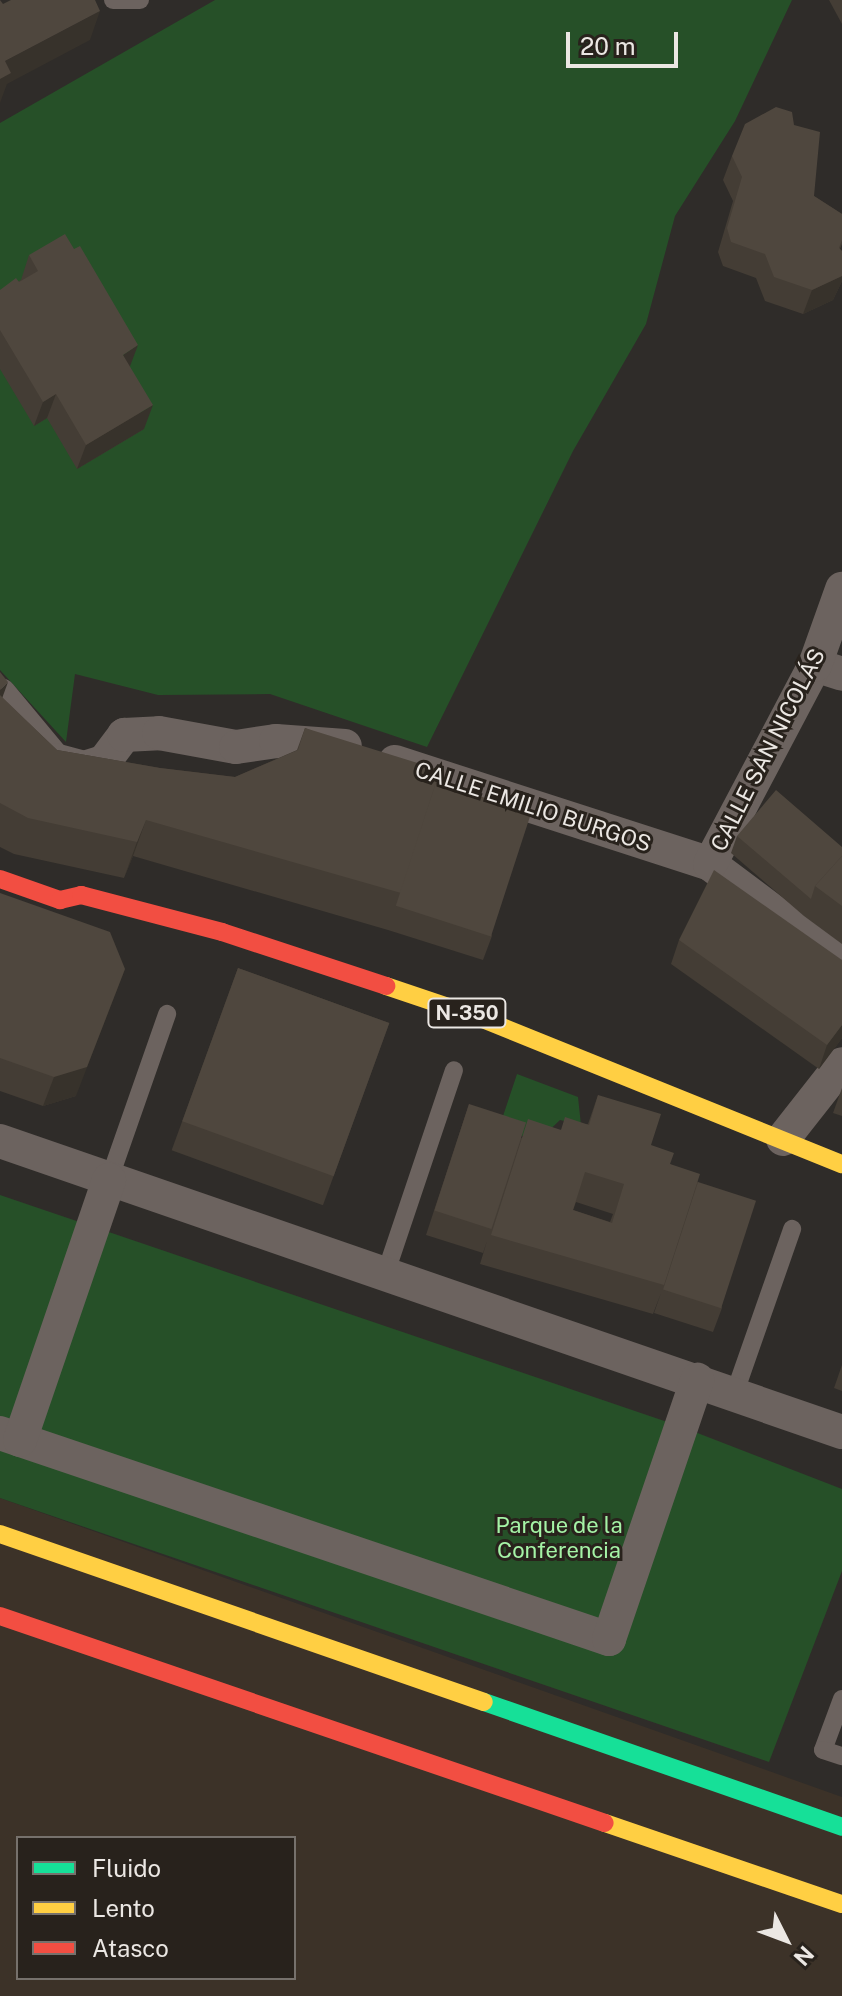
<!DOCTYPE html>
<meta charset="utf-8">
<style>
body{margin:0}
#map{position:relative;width:842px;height:1996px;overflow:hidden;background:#2f2c29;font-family:"Public Sans",sans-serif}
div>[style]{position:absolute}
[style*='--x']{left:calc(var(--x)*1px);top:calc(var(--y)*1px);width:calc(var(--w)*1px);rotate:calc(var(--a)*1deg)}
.built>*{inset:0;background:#3c3228}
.green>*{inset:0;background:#265028}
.lane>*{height:18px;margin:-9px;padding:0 9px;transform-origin:9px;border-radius:9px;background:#6c635f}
.street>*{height:34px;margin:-17px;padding:0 17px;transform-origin:17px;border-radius:17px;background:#6c635f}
.fast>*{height:18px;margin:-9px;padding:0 9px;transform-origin:9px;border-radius:9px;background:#16e098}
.slow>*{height:18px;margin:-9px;padding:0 9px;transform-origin:9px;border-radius:9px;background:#ffcf43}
.jam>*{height:18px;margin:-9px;padding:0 9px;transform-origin:9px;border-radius:9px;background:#f24e42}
.wall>*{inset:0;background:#443d35;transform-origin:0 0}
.shaded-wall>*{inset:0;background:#37322b}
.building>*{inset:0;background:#4f473e;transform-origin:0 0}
span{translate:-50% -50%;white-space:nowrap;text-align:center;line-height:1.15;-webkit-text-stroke:6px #28221c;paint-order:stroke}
.shield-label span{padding:2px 6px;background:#28221c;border:2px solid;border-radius:6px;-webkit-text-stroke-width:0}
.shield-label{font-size:20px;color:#ebe7e3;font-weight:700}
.street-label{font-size:22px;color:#ebe7e3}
.park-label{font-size:22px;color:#a5f3a6}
.legend{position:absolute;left:16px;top:1836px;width:280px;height:144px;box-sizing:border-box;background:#28221c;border:2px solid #76716c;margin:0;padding:10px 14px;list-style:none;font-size:24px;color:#ebe7e3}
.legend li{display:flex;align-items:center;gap:16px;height:40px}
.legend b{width:40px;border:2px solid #76716c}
.north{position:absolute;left:746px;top:1900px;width:80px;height:80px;-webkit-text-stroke:6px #28221c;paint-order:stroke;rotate:132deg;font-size:22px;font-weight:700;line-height:32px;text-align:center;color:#ebe7e3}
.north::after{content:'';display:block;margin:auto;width:28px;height:36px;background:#ebe7e3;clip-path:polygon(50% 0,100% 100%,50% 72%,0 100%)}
.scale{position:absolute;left:566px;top:32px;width:112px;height:36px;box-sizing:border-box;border:4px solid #ebe7e3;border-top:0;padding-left:10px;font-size:24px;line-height:28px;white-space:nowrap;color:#ebe7e3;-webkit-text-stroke:6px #28221c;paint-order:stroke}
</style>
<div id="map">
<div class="built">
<div style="clip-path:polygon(evenodd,0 1498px,842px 1797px,842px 1996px,0 1996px,0 1498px,18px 1838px,294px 1838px,294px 1978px,18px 1978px,18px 1838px)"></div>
</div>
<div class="green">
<div style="clip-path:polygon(215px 0,792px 0,735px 121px,675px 216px,646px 324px,573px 451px,427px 747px,270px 694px,158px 695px,75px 674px,66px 742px,0 670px,0 123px)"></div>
<div style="clip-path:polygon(517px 1074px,578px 1097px,581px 1125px,560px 1120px,538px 1141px,499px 1128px)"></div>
<div style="clip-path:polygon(0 1195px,682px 1427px,842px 1489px,842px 1571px,769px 1762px,0 1498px)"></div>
</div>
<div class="lane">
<div style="--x:113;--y:0;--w:27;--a:0"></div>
<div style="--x:109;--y:1180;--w:176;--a:-70.7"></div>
<div style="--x:385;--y:1275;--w:216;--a:-71.4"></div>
<div style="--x:734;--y:1395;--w:176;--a:-70.7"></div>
<div style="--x:842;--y:1699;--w:54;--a:110.4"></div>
<div style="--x:823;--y:1750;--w:20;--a:18"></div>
</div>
<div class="street">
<div style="--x:815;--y:665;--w:28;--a:18"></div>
<div style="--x:0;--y:695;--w:85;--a:50.3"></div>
<div style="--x:54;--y:760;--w:31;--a:15"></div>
<div style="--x:84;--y:768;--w:21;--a:-17"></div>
<div style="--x:104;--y:762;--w:34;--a:-53"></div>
<div style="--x:124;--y:735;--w:35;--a:-3"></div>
<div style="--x:159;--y:733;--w:78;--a:10.3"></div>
<div style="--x:236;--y:747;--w:40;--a:-8.5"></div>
<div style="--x:276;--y:741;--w:69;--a:4.1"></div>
<div style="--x:395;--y:762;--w:331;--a:17.9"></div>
<div style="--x:710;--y:864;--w:165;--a:36.9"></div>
<div style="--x:710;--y:864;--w:225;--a:-62.2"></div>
<div style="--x:815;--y:665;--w:81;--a:-70.4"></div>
<div style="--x:783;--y:1139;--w:95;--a:-51.8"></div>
<div style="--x:0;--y:1141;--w:891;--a:19.07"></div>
<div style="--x:0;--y:1433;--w:643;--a:18.69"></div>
<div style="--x:609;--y:1639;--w:274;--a:-71.2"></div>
<div style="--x:20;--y:1440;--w:275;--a:-71.1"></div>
</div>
<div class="fast">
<div style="--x:484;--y:1702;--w:379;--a:19.2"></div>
</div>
<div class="slow">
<div style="--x:386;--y:986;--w:94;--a:18.6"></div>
<div style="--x:475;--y:1016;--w:396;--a:22"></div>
<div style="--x:0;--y:1534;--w:512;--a:19.14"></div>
<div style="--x:605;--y:1823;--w:250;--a:18.9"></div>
</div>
<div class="jam">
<div style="--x:0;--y:879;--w:64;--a:19.3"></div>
<div style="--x:60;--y:900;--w:22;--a:-13"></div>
<div style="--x:81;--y:895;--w:146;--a:14.7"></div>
<div style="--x:222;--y:932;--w:173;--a:18.2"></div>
<div style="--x:0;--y:1616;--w:639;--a:18.89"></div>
</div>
<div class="wall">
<div style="clip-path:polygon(829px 0,842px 0,842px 24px)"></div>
<div style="clip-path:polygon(794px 125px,814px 196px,842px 214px,842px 244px,840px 249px,842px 251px,842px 281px,833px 300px,803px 314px,765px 301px,756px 278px,723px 266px,718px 252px,733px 201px,723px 180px,732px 156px)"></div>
<div style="clip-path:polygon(29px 255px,130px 367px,144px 429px,77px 469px,47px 418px,34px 426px,0 369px,0 290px,21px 280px)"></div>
<div style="clip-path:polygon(0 672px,2px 698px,57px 750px,160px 768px,235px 777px,297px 750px,305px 728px,436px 782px,492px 936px,483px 960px,388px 930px,133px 856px,124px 878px,14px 854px,0 847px)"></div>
<div style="clip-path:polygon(737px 836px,842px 847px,842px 944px,804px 916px,731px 853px)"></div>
<div style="clip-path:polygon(0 893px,76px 1096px,43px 1106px,0 1091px)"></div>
<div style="clip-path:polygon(679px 940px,842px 960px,842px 1038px,819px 1069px,671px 964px)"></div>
<div style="left:238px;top:968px;width:161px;height:194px;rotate:20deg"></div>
<div style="clip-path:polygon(842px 1088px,842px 1116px,833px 1113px)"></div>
<div style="clip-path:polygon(evenodd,598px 1095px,670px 1164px,698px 1182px,722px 1308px,713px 1332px,654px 1313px,661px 1293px,653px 1314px,480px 1264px,487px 1241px,483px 1253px,426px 1235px,469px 1104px,521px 1138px,588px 1124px,598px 1095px,576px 1202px,613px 1214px,610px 1222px,573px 1210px,576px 1202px)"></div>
<div style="clip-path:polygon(842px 1365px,842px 1391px,834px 1388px)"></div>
</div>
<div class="shaded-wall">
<div style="clip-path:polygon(100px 11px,90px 40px,7px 84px,0 103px,0 76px,5px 61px)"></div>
<div style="clip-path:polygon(842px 276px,842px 281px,833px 300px,803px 314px,812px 290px)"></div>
<div style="clip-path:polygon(138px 345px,129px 369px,123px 355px)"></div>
<div style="clip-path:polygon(56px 394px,47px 418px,34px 426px,43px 402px)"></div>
<div style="clip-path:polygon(153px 405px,144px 429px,77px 469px,86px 445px)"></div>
<div style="clip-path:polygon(8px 682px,0 704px,0 690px)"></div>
<div style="clip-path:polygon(146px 820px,133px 856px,124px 878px,137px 842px)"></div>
<div style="clip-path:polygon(125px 969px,76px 1096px,43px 1106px,54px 1077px)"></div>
<div style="clip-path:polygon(842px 1025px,842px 1038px,819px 1069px,827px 1045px)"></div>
</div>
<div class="building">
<div style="clip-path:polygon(0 0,3px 4px,11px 0,95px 0,100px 11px,5px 61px,11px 73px,0 79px)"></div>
<div style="clip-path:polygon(776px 107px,792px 112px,794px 125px,820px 132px,814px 196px,842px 214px,842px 240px,839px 248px,842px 251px,842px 276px,812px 290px,774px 277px,765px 254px,731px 242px,727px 228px,742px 177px,732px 156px,745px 124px)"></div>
<div style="clip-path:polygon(65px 234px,74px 249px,80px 246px,138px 345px,123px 355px,153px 405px,86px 445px,56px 394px,43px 402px,0 330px,0 290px,16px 278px,19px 282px,38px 271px,29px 255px)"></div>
<div style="clip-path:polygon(0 672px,8px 682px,0 690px)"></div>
<div style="clip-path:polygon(0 695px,57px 750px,160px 768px,235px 777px,298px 750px,305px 728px,440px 770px,401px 893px,146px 820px,137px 842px,28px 818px,0 803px)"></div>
<div style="left:436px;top:782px;width:100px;height:130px;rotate:18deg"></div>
<div style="clip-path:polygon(776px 790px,842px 847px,842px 856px,815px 886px,811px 899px,737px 836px)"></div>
<div style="clip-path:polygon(842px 856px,842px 906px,815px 886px)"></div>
<div style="clip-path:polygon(714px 870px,842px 960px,842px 1025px,827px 1045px,679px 940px)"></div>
<div style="clip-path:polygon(0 893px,110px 932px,125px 969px,87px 1067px,54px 1077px,0 1058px)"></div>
<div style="left:238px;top:968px;width:161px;height:163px;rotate:20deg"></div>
<div style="clip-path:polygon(evenodd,598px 1095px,661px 1114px,651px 1145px,674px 1153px,670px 1164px,700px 1174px,664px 1285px,491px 1235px,528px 1119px,561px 1130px,565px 1117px,589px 1125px,598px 1095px,585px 1172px,624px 1184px,612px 1223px,573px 1210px,585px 1172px)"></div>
<div style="left:469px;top:1104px;width:60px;height:112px;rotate:18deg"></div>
<div style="left:698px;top:1182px;width:61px;height:113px;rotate:18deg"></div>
</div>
<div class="shield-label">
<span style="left:467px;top:1013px">N-350</span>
</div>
<div class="street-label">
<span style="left:768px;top:750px;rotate:-63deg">CALLE SAN NICOLÁS</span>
<span style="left:533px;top:807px;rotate:18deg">CALLE EMILIO BURGOS</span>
</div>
<div class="park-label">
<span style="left:559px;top:1538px">Parque de la<br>Conferencia</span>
</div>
<ul class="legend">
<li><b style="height:10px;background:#16e098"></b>Fluido</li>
<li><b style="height:10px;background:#ffcf43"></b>Lento</li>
<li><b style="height:10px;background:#f24e42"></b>Atasco</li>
</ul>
<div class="north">N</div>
<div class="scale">20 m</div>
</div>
